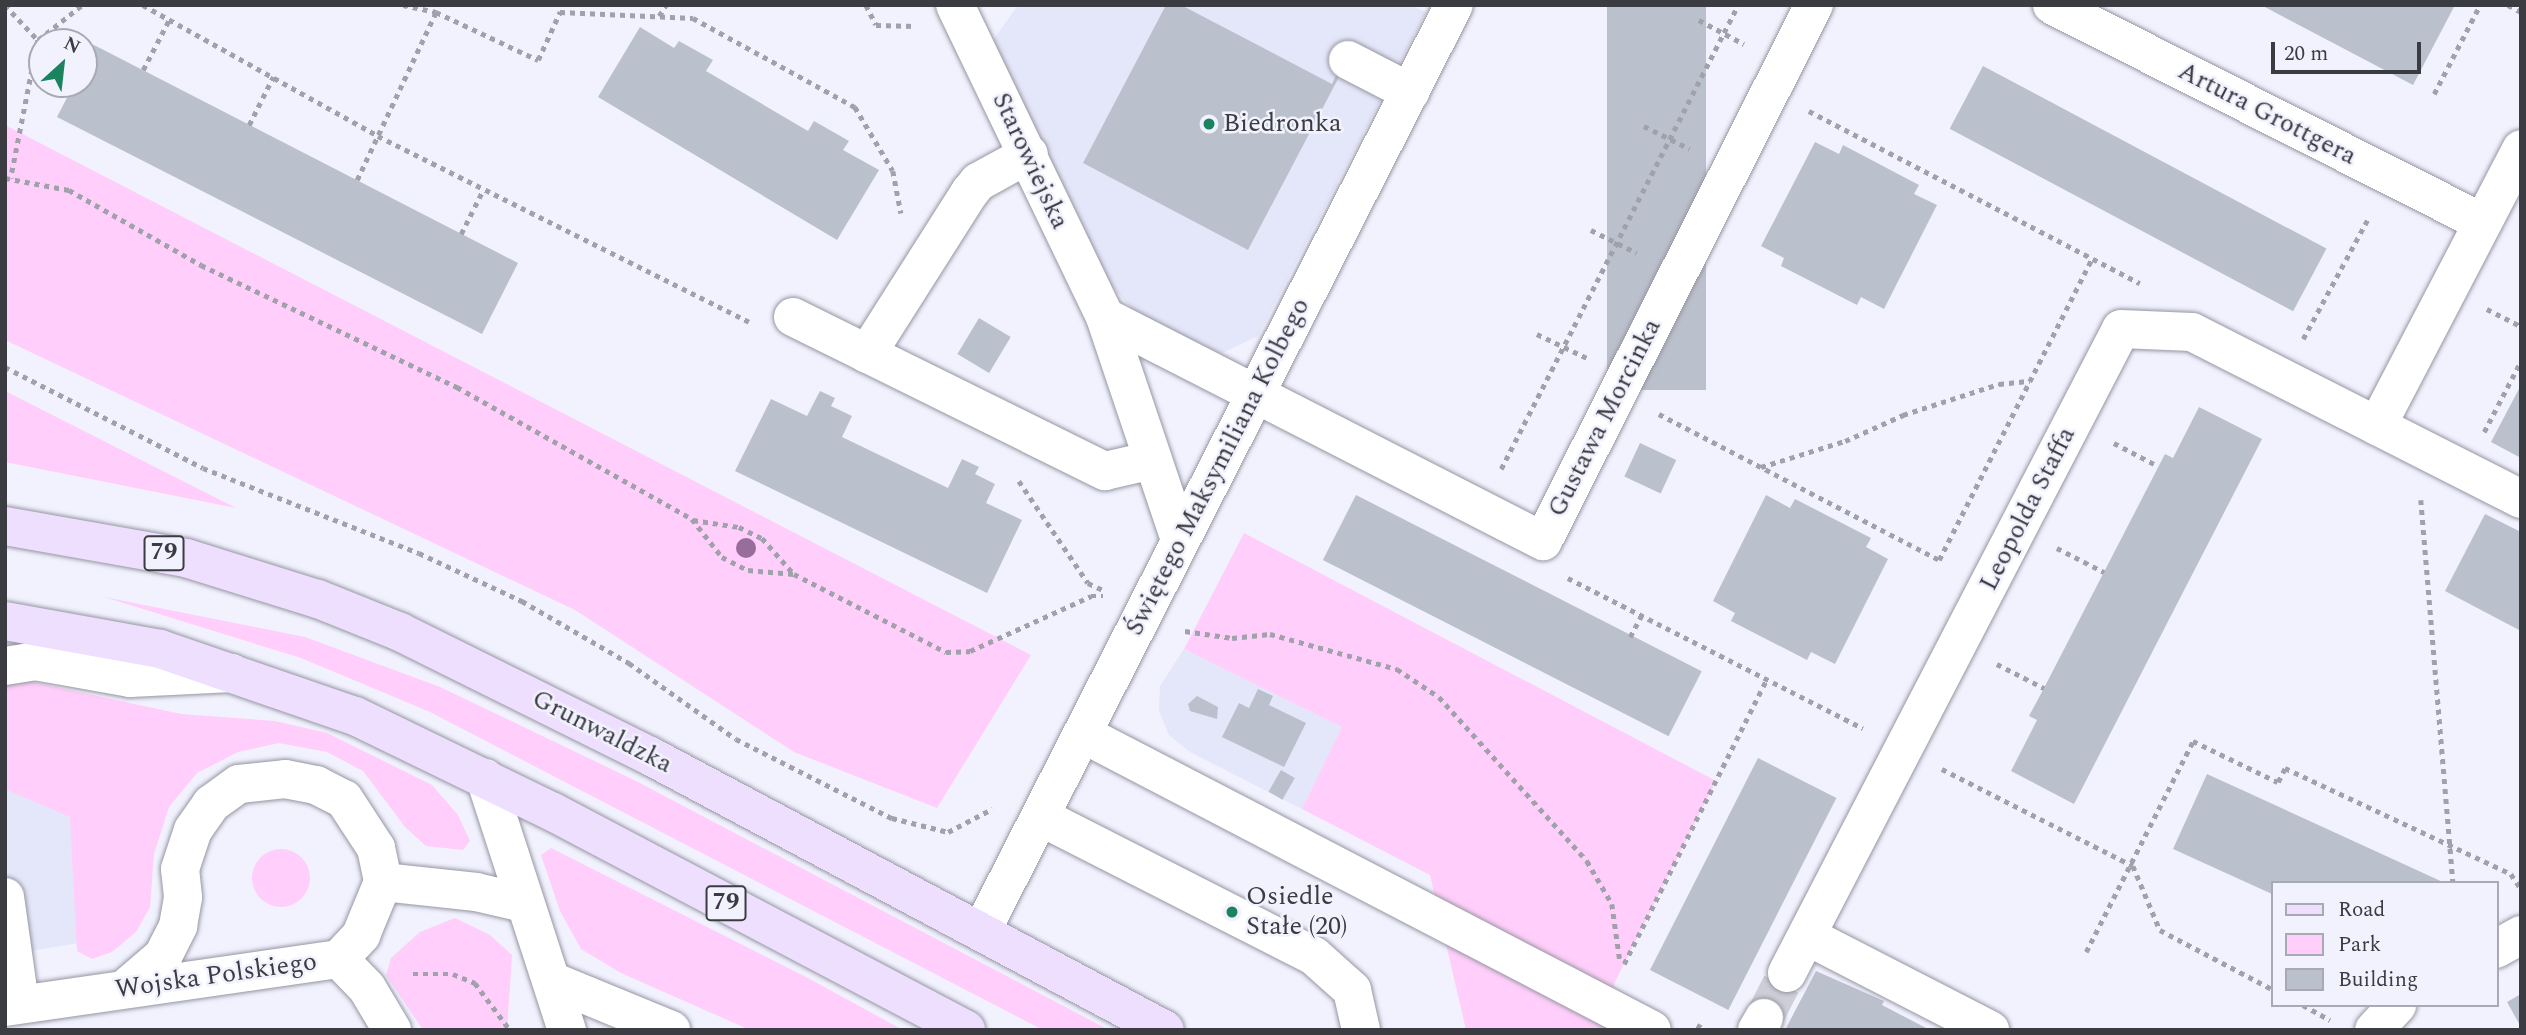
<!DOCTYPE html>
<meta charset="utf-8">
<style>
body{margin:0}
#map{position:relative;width:2526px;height:1035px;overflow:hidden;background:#f1f2fe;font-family:Spectral,serif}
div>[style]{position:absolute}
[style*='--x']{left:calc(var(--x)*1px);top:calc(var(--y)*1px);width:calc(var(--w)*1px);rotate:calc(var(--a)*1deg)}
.built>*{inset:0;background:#e4e6f9}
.green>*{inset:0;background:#ffcefa}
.round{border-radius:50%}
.building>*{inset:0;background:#bbc1cc;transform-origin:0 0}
.minor-tunnel>*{height:38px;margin-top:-19px;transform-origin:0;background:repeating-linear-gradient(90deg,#cdced8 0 38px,transparent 0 57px)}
.path>*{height:4.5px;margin-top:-2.25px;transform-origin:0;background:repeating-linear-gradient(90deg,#a0a1aa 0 5px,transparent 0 10px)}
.roads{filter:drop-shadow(0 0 2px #9696a2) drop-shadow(0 0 2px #9696a2)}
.minor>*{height:38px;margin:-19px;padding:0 19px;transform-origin:19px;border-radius:19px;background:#fff}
.major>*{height:38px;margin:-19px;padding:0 19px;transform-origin:19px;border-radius:19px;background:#eddffd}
.trees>*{width:20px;height:20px;margin:-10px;border-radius:50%;background:#976d9c}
.dots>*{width:19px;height:19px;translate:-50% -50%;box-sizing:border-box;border:4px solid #f1f2fe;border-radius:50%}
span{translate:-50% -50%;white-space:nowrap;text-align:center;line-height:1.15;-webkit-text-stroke:5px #f1f2fe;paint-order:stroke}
.shield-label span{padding:2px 5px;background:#f1f2fe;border:2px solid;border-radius:5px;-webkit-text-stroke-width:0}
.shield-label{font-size:24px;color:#3b3c41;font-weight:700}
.street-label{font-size:26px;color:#3b3c41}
.poi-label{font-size:26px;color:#3b3c41}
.left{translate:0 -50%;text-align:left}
.frame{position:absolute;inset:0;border:7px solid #3b3c41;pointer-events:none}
.legend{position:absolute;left:2271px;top:881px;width:228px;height:126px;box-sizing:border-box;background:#f1f2fe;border:2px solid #a8a9b2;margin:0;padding:9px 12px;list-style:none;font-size:21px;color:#3b3c41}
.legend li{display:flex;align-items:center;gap:14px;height:35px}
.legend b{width:35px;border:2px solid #a8a9b2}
.north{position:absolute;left:28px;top:28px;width:70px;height:70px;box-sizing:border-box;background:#f1f2fe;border:2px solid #a8a9b2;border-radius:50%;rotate:27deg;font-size:19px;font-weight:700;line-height:28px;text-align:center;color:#3b3c41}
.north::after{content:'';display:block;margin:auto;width:24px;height:32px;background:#1b845f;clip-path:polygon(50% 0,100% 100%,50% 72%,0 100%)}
.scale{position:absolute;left:2271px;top:42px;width:150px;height:32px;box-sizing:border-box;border:4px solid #3b3c41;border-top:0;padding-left:9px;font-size:21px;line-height:24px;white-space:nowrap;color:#3b3c41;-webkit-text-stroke:5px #f1f2fe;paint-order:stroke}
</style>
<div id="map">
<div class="built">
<div style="clip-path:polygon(1018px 5px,1409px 5px,1426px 12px,1258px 336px,1222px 353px,1189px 345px,1136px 313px,1104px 278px,989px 46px)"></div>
<div style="clip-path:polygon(1184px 649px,1342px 727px,1302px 809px,1190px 752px,1169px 735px,1159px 711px,1160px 686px)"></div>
<div style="clip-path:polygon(5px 698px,89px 709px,116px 937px,5px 955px)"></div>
</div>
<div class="green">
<div style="clip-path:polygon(5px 125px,1031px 655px,937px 808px,794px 752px,575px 610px,5px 340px)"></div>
<div style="clip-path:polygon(5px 391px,236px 508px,5px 462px)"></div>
<div style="clip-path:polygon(1244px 533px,1716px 781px,1614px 984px,1618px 1012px,1652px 1030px,1466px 1030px,1430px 875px,1302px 809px,1342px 727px,1184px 649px)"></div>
<div style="clip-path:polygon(104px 597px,305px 637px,440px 687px,636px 781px,1109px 1030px,1043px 1030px,430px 712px,301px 658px)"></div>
<div style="clip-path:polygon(5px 680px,28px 681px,181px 714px,275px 721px,327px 733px,432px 785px,458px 815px,470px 841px,463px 850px,426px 846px,405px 827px,363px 771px,327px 752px,279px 743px,238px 752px,197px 773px,169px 807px,154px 854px,150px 907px,136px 932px,112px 952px,92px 959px,77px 951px,70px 817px,5px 789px)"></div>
<div style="clip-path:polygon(551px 848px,806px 977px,903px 1030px,750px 1030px,621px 973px,581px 949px,560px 911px,541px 855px)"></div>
<div class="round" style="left:252px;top:849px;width:58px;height:58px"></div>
<div style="clip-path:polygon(455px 918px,490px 935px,512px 955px,507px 1030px,423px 1030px,386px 975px,391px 958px,420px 932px)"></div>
</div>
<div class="building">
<div style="clip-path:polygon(1166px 5px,1181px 5px,1332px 84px,1336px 75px,1339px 77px,1248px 250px,1083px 163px)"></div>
<div style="left:1607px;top:5px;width:99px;height:385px"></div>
<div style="clip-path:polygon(2261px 5px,2455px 5px,2413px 85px)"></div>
<div style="clip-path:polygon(640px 27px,674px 48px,679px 41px,713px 60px,706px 71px,808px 131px,814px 121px,849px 141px,843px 150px,879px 170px,837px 240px,598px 97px)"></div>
<div style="clip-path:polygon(94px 45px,518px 263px,482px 334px,57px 117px,74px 84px,84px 84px,84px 64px)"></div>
<div style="left:1983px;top:66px;width:389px;height:71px;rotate:28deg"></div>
<div style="clip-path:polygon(1815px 142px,1839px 154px,1843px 145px,1919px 185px,1914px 194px,1937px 205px,1884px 309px,1861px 297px,1857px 305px,1781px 266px,1784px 258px,1761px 246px)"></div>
<div style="left:979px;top:318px;width:37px;height:42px;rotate:31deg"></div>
<div style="clip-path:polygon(2521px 385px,2521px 458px,2491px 442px)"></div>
<div style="clip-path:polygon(820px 391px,835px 398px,831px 406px,852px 416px,842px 437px,948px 488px,962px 459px,979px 467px,975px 474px,995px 484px,986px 503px,1022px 520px,987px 593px,735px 471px,771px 399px,807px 416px)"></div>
<div style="clip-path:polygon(2199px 407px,2262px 439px,2074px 804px,2011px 771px,2037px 720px,2029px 716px,2044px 688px,2165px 454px,2173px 458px)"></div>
<div style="left:1640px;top:443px;width:40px;height:37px;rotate:25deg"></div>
<div style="left:1356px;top:495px;width:388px;height:73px;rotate:27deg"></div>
<div style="clip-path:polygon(1766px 495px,1790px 508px,1795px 499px,1871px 538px,1866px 547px,1888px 559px,1835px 664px,1811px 652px,1807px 660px,1731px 621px,1735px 613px,1713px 601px)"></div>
<div style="clip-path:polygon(2485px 514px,2521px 532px,2521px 631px,2445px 591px)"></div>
<div style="clip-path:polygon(1258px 689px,1273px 696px,1269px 705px,1306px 723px,1284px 767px,1222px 737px,1239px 703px,1249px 708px)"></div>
<div style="clip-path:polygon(1197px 696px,1218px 707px,1217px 719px,1190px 711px,1188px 704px)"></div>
<div style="left:1758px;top:758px;width:88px;height:238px;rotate:27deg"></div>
<div style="left:1281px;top:770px;width:16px;height:25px;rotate:30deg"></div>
<div style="clip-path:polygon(2207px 774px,2325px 828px,2445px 883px,2272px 883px,2272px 894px,2173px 849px)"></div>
<div style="clip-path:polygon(1816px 971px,1884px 1001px,1882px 1005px,1930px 1030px,1785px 1030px)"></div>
<div style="clip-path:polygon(2521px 994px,2521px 1027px,2507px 1002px)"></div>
</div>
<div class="minor-tunnel">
<div style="--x:1764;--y:1018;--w:51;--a:-62.9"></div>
</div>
<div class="path">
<div style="--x:5;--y:5;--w:48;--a:46.7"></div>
<div style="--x:38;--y:40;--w:141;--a:101.1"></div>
<div style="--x:143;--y:5;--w:269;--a:29.1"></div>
<div style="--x:378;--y:136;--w:415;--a:26.6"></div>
<div style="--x:403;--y:5;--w:34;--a:12"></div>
<div style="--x:866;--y:5;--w:22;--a:63"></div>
<div style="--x:876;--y:25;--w:40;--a:1.4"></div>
<div style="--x:2508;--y:5;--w:15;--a:28"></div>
<div style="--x:659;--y:16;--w:13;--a:-58"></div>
<div style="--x:1699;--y:20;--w:51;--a:28.1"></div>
<div style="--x:38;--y:40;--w:56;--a:-38.5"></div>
<div style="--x:143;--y:70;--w:56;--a:-62.5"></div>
<div style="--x:2434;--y:94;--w:100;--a:-62.7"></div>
<div style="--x:1809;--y:111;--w:373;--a:27.5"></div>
<div style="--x:249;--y:125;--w:54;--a:-63.4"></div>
<div style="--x:1644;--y:126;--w:51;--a:26.6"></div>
<div style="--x:5;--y:178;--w:65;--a:10.6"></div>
<div style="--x:69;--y:190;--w:152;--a:29.6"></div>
<div style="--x:201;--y:265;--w:284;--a:25.5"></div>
<div style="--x:457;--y:387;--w:270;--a:29.3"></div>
<div style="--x:692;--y:519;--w:48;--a:51.7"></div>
<div style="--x:722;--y:557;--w:29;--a:27"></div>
<div style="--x:748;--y:570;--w:46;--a:5"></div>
<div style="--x:794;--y:574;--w:171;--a:27.2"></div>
<div style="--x:946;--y:652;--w:24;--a:-2"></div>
<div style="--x:970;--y:651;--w:133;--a:-24.4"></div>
<div style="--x:1091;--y:596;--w:12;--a:0"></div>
<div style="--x:357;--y:180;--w:186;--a:-64.8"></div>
<div style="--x:436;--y:12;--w:113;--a:25.2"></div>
<div style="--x:538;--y:60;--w:53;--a:-65.4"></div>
<div style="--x:560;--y:12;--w:133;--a:2.6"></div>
<div style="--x:693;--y:18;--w:185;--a:28.8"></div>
<div style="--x:855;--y:107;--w:74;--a:59.3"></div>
<div style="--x:893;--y:171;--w:43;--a:79.2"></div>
<div style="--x:1591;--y:230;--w:51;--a:26.6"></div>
<div style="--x:461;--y:234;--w:49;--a:-63.4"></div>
<div style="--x:2487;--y:309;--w:38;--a:27"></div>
<div style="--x:1537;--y:334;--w:55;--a:25.6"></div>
<div style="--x:2303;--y:339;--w:139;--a:-61.6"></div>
<div style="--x:5;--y:367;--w:222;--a:27"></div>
<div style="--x:203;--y:468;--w:232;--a:21.5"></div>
<div style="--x:419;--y:553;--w:114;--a:25"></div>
<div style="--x:522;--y:601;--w:124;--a:30.1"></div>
<div style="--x:629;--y:663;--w:131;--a:35.4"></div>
<div style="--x:736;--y:739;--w:175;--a:26.9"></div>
<div style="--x:892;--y:818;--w:58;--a:14"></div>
<div style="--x:948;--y:832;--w:50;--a:-27.6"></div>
<div style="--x:1659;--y:414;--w:316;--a:27.5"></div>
<div style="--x:1939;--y:560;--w:339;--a:-63.1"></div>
<div style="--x:2484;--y:432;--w:80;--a:-62.5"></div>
<div style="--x:2114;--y:443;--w:50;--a:27.6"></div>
<div style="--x:1761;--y:467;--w:88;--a:-17.2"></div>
<div style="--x:1845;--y:441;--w:64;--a:-24.1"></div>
<div style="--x:1903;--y:415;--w:101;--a:-17.9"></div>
<div style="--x:1999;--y:384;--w:31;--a:-6"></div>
<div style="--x:1501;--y:469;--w:521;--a:-62.94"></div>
<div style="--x:1019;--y:481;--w:123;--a:55.9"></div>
<div style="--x:1088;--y:583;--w:19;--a:25"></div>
<div style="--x:2421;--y:500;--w:384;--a:85.2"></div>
<div style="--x:693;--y:520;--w:47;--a:8.7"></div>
<div style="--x:739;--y:527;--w:25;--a:26"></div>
<div style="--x:762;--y:538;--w:48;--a:48.4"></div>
<div style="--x:2057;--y:548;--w:53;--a:27.1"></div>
<div style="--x:1568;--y:578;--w:331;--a:27"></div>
<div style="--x:1185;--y:631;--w:48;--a:8.5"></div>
<div style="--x:1232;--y:638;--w:38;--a:-6"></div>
<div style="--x:1270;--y:634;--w:132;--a:15.4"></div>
<div style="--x:1397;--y:669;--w:50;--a:33.7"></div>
<div style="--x:1439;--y:697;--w:221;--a:47.9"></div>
<div style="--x:1587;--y:861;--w:50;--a:59.8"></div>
<div style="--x:1612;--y:904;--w:58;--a:82"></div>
<div style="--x:1630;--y:637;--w:24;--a:-62"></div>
<div style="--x:1997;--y:664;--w:53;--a:27.1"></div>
<div style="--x:1942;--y:769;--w:214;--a:26.9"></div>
<div style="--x:2133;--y:866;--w:69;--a:67.1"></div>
<div style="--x:2160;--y:930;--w:127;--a:27.8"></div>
<div style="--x:2086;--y:952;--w:237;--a:-63.1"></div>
<div style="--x:2193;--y:741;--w:94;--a:25.8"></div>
<div style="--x:2278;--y:782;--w:16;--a:-63"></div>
<div style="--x:2285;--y:768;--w:250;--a:25.1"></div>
<div style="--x:2511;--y:874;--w:18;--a:56"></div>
<div style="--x:1624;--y:964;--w:318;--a:-63.4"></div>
<div style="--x:413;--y:974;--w:40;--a:0"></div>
<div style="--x:453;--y:974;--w:24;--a:22"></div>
<div style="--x:475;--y:983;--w:59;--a:53.3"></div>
<div style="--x:2303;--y:1005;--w:31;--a:29"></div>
<div style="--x:1697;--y:1025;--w:10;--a:29"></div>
</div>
<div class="roads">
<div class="minor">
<div style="--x:955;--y:5;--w:346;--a:64.3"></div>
<div style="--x:1105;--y:317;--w:235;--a:71.4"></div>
<div style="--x:2052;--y:5;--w:482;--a:26.8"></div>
<div style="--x:1348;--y:60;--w:70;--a:27.3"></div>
<div style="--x:793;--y:317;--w:348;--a:26.3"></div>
<div style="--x:1105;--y:471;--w:49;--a:-12.9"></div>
<div style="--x:1105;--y:317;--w:492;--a:27.1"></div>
<div style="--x:1543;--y:541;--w:601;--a:-63.18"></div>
<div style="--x:867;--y:354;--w:192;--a:-57.6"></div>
<div style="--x:970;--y:192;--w:13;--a:-51"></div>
<div style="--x:978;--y:182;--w:58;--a:-28.8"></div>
<div style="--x:2377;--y:426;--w:312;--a:-62.5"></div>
<div style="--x:5;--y:666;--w:30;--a:-9"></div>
<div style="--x:35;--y:661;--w:97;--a:10.1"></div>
<div style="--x:130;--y:678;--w:102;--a:-2.8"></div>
<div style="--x:1083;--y:734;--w:641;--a:27.48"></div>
<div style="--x:485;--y:778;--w:265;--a:72"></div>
<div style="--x:1041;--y:817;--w:306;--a:27"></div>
<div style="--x:1314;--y:956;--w:51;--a:41.8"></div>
<div style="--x:1352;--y:990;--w:41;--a:77.3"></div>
<div style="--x:383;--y:882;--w:94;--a:6.1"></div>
<div style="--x:476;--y:892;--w:49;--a:12.9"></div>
<div style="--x:5;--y:897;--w:108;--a:82"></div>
<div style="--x:982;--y:930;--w:1038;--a:-62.97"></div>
<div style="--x:1807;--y:936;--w:206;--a:27.2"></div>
<div style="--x:2496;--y:949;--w:29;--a:-29"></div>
<div style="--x:339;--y:959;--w:40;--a:46"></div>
<div style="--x:367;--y:988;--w:49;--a:59.2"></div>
<div style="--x:1787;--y:973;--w:725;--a:-62.59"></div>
<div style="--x:2121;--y:329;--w:71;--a:2.4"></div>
<div style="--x:2192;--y:332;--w:369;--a:26.9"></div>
<div style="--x:552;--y:981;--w:129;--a:22.4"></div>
<div style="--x:127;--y:987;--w:48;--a:-40.7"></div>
<div style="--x:163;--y:956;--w:34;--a:-63"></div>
<div style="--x:178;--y:926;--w:29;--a:-80"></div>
<div style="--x:183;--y:897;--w:28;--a:-96"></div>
<div style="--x:180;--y:869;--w:41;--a:-71.6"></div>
<div style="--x:193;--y:830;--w:32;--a:-55"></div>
<div style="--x:211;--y:804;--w:34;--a:-36"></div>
<div style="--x:239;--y:784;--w:46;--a:-6.2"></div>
<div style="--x:285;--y:779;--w:32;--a:11"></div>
<div style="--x:316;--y:785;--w:31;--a:27"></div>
<div style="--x:344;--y:799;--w:59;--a:56.9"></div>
<div style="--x:376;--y:848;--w:35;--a:78"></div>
<div style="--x:5;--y:1007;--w:337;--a:-8.2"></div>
<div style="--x:339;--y:959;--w:33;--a:-47"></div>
<div style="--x:361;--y:935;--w:57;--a:-67.5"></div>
<div style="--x:1757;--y:1030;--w:14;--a:-60"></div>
<div style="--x:2374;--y:1030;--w:34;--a:-47"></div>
</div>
<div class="major">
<div style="--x:5;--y:526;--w:184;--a:10"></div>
<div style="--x:186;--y:558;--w:138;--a:17.3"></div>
<div style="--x:318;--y:599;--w:88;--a:21.9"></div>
<div style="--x:400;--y:632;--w:279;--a:26.4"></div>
<div style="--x:650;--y:756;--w:583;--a:28.01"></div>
<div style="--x:5;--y:621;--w:158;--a:10.2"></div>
<div style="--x:160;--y:649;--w:206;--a:19"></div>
<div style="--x:355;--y:716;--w:220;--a:25.9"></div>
<div style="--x:553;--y:812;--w:467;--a:27.8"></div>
</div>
</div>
<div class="trees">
<div style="left:746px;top:548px"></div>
</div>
<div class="dots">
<div style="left:1209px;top:124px;background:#1b845f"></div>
<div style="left:1232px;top:912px;background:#1b845f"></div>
</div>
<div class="shield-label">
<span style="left:164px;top:553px">79</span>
<span style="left:726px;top:903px">79</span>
</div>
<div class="street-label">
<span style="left:2267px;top:114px;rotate:27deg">Artura Grottgera</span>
<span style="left:1030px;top:161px;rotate:65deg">Starowiejska</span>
<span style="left:1605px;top:418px;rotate:-63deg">Gustawa Morcinka</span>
<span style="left:1218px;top:467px;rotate:-63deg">Świętego Maksymiliana Kolbego</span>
<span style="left:2028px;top:509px;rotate:-63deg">Leopolda Staffa</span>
<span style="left:602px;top:732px;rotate:27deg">Grunwaldzka</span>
<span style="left:216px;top:976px;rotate:-8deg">Wojska Polskiego</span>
</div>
<div class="poi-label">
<span class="left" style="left:1223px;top:124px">Biedronka</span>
<span class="left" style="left:1246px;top:912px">Osiedle<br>Stałe (20)</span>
</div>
<div class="frame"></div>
<ul class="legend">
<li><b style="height:9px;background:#eddffd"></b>Road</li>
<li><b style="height:19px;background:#ffcefa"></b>Park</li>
<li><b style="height:19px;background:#bbc1cc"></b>Building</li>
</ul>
<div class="north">N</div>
<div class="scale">20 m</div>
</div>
